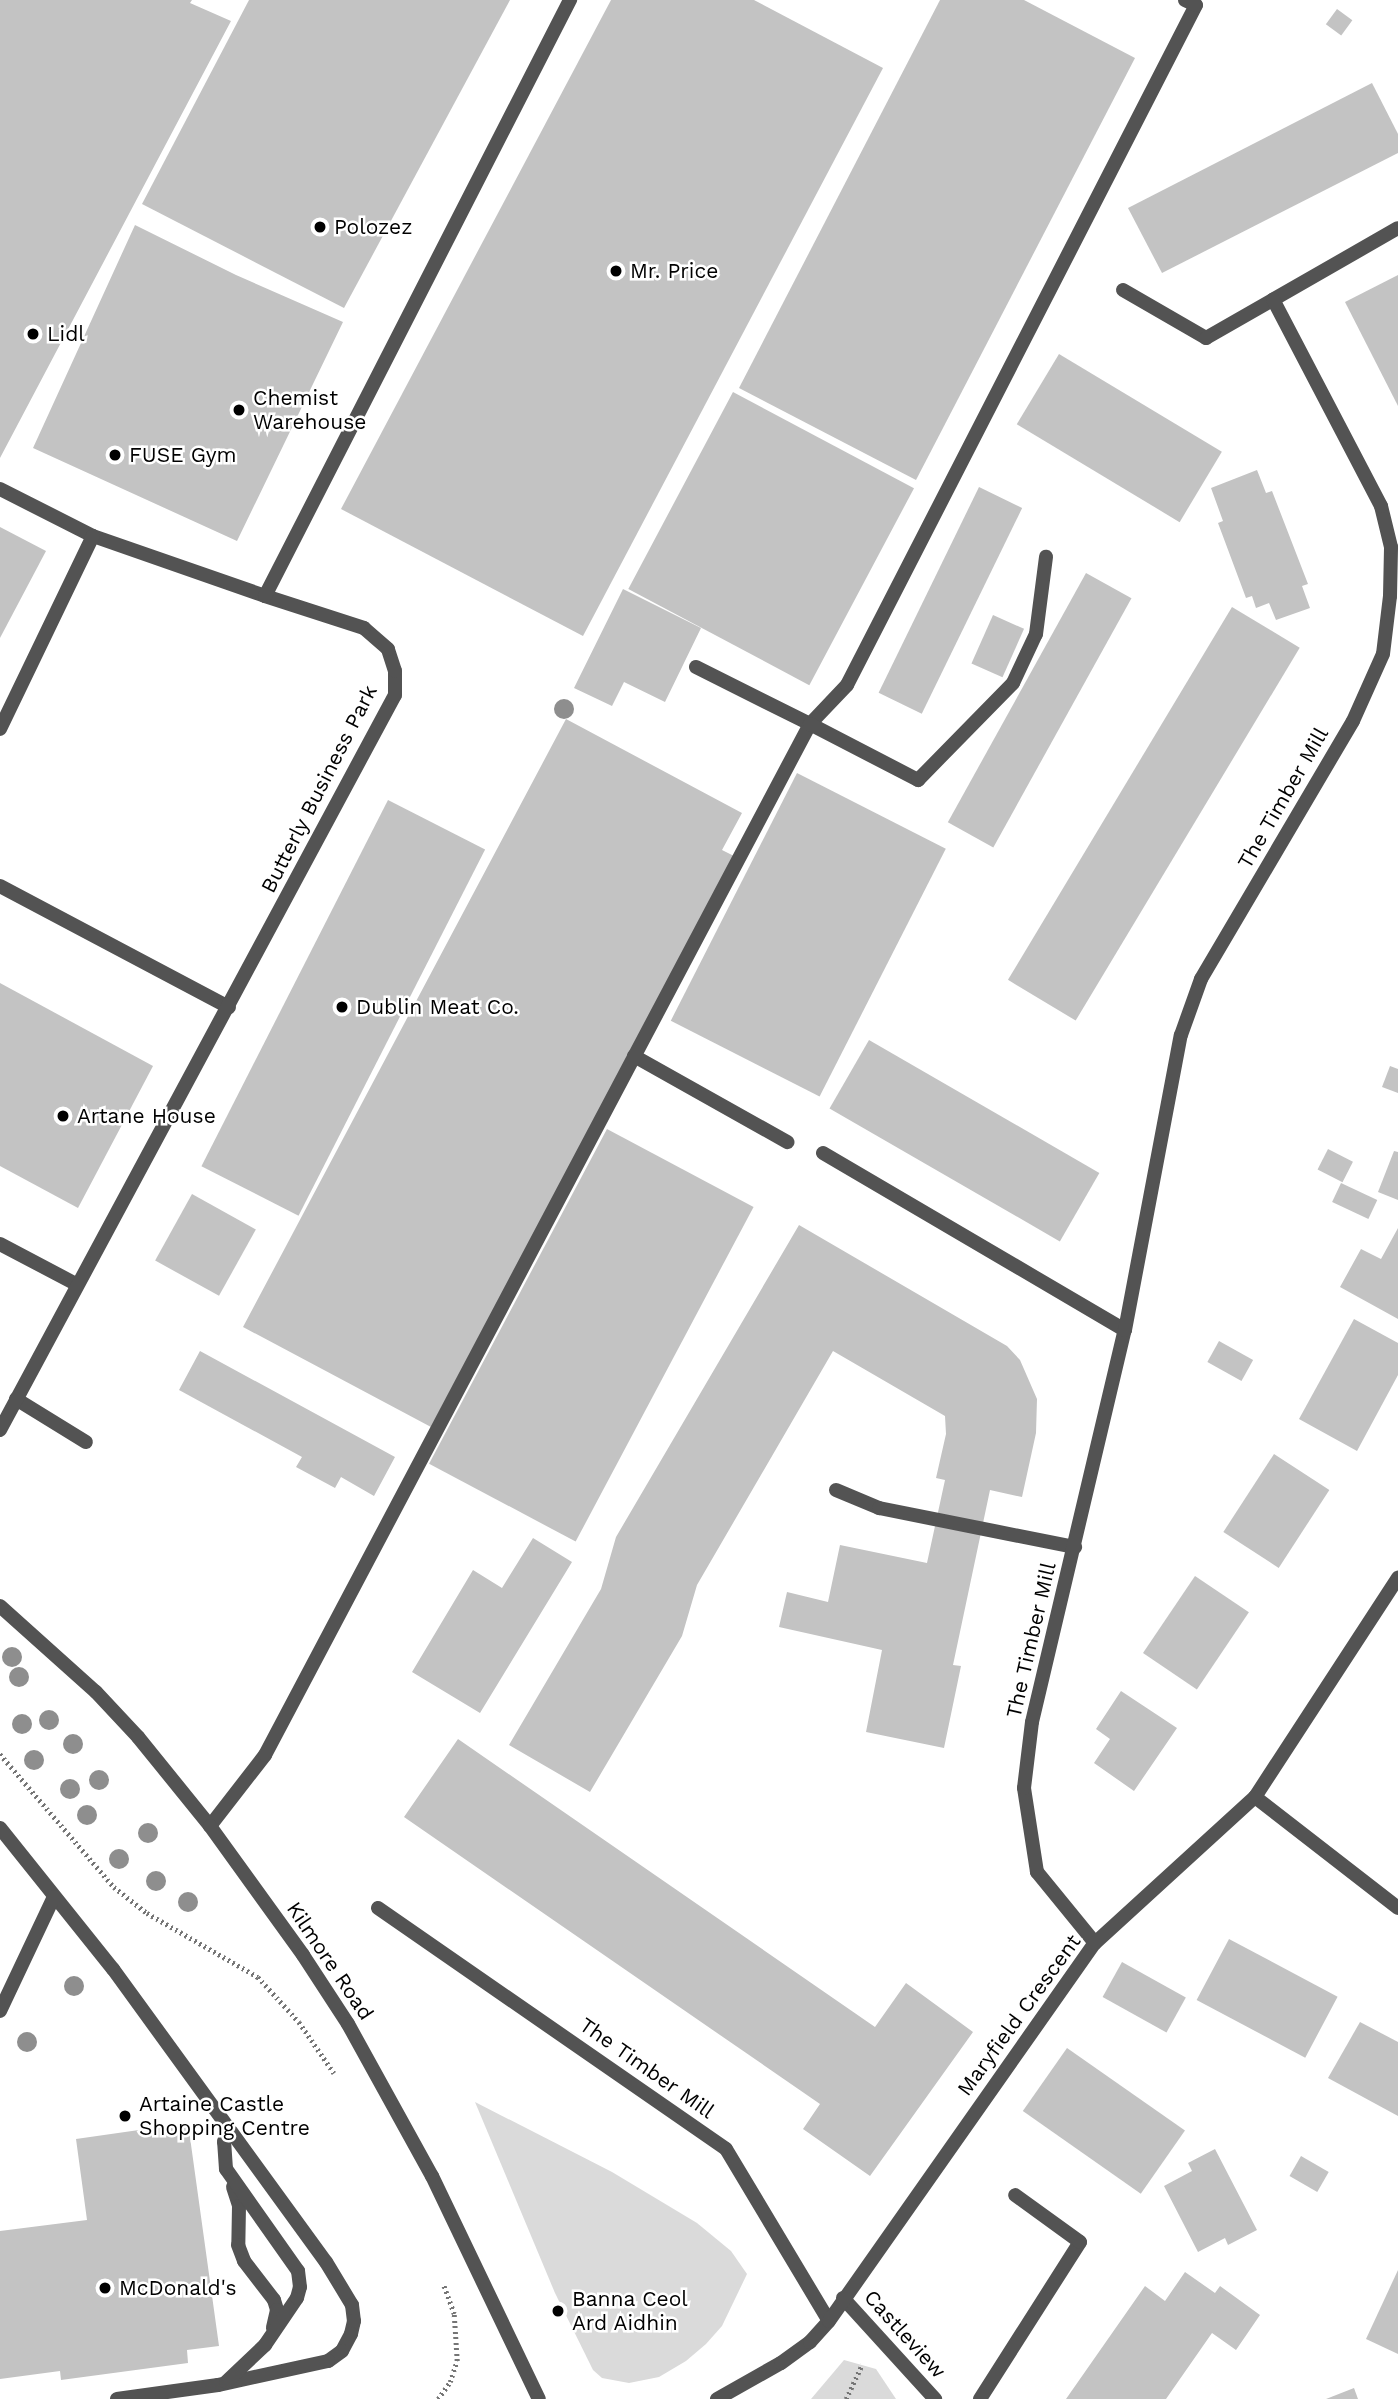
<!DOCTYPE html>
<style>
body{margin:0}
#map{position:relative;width:1398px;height:2399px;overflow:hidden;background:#fff;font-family:"Work Sans",sans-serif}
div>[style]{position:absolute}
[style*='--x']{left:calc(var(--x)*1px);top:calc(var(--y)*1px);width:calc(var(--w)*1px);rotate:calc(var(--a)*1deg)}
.green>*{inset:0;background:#dadada}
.building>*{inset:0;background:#c3c3c3;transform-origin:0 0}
.path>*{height:4.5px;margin-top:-2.25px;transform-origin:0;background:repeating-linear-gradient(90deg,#757575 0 2px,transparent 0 5.5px)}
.service>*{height:14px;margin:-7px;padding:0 7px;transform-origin:7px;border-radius:7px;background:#535353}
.minor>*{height:14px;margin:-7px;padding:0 7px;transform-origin:7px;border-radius:7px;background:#535353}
.tertiary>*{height:14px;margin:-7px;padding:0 7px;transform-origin:7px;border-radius:7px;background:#535353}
.trees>*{width:20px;height:20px;margin:-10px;border-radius:50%;background:#8e8e8e}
.dots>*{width:19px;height:19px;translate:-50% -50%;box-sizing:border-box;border:4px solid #fff;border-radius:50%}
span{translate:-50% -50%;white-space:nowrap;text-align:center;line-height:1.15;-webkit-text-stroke:5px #fff;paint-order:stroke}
.poi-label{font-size:21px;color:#000}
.left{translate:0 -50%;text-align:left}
.street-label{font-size:21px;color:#000}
</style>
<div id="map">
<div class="green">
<div style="clip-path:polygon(475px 2102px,612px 2172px,697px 2223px,731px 2251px,747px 2274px,722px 2326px,706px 2344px,686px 2361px,659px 2377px,629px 2383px,602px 2378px,593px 2370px,555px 2293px)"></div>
<div style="clip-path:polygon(844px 2360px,876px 2369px,896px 2399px,811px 2399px)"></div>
</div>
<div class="building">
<div style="clip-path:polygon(0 0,192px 0,190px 3px,231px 21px,0 458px)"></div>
<div style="clip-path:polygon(249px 0,510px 0,344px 308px,142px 204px)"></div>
<div style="clip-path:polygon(611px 0,754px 0,883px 68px,583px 636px,341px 509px)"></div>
<div style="clip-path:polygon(940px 0,1024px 0,1135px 58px,916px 480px,739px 388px)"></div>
<div style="left:1337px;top:9px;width:19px;height:19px;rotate:36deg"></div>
<div style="clip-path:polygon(1372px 83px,1398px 134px,1398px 153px,1162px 273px,1128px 208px)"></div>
<div style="clip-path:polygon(135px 225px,236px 275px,343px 322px,237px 541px,33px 448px)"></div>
<div style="clip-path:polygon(1398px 275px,1398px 406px,1345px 302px)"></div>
<div style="left:1059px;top:354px;width:190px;height:82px;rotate:31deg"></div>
<div style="left:733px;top:392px;width:205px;height:223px;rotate:28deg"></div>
<div style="clip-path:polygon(1257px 470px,1266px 493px,1272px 491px,1308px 584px,1302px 586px,1310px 608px,1276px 620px,1269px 603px,1256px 608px,1252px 596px,1246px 598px,1218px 523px,1223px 521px,1211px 488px)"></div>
<div style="left:979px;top:487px;width:48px;height:229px;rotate:26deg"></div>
<div style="clip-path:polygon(0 527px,46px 551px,0 638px)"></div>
<div style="left:1086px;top:573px;width:52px;height:285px;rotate:29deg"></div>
<div style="clip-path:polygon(623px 589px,701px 628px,665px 702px,624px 682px,612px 706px,574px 688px)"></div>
<div style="left:1232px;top:607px;width:79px;height:435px;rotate:31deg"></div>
<div style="left:993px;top:615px;width:34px;height:53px;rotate:24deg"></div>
<div style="clip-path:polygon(566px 719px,742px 813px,722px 850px,734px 856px,431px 1427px,243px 1327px)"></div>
<div style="left:797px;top:773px;width:167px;height:278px;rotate:27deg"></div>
<div style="left:388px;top:800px;width:109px;height:411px;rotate:27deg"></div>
<div style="clip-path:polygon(0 983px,153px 1066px,78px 1208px,0 1166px)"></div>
<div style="left:869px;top:1040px;width:266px;height:79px;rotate:30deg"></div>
<div style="clip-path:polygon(1390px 1066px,1398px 1069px,1398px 1093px,1382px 1087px)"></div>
<div style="left:607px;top:1129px;width:166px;height:379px;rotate:28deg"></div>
<div style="left:1328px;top:1149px;width:28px;height:23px;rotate:27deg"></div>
<div style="clip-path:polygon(1394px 1151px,1398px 1152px,1398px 1200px,1378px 1192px)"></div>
<div style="left:1341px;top:1183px;width:40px;height:21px;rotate:25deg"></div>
<div style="left:192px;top:1194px;width:73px;height:76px;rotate:29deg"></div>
<div style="clip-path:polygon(799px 1225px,1007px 1346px,1020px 1360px,1037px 1399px,1036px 1433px,1022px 1497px,990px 1490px,953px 1665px,961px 1666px,944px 1748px,866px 1732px,882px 1650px,779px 1627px,787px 1592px,828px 1602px,840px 1545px,927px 1563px,945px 1480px,936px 1478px,946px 1434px,945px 1416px,833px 1351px,697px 1585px,682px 1636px,590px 1792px,509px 1745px,601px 1589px,616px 1537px)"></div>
<div style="clip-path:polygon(1398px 1228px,1398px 1319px,1340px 1287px,1361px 1249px,1381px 1259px)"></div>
<div style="clip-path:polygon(1354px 1319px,1398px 1343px,1398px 1375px,1357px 1451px,1299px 1419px)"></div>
<div style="left:1219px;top:1341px;width:39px;height:24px;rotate:29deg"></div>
<div style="clip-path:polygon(200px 1351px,395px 1457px,374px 1496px,341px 1477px,335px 1488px,296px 1467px,302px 1457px,179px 1390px)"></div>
<div style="left:1274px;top:1454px;width:66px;height:93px;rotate:33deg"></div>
<div style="clip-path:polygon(533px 1538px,572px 1562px,480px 1713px,412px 1672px,473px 1570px,502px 1588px)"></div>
<div style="left:1195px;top:1576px;width:65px;height:93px;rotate:34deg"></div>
<div style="clip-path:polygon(1121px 1691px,1177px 1728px,1134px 1791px,1094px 1763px,1110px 1739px,1096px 1729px)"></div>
<div style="clip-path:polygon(458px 1739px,875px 2027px,906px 1983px,973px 2032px,870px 2176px,803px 2129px,820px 2104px,404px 1817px)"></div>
<div style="left:1229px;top:1939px;width:123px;height:69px;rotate:28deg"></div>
<div style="left:1122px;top:1962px;width:73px;height:40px;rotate:29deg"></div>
<div style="clip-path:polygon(1360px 2022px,1398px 2042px,1398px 2116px,1328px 2078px)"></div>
<div style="left:1067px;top:2048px;width:144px;height:77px;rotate:35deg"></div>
<div style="clip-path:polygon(188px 2123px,219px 2346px,187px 2350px,188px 2363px,61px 2380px,60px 2371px,0 2379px,0 2231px,87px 2220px,76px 2139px)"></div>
<div style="clip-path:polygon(1215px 2149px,1257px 2230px,1228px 2245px,1225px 2238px,1198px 2252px,1164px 2186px,1192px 2171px,1188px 2163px)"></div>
<div style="left:1301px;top:2156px;width:32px;height:23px;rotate:30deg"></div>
<div style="clip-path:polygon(1398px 2270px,1398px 2354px,1366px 2339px)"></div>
<div style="clip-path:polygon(1185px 2272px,1215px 2293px,1220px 2286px,1260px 2315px,1236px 2350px,1212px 2333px,1166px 2399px,1066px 2399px,1145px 2286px,1165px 2301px)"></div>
<div style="clip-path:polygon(1354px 2388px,1358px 2399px,1326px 2399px)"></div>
</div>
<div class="path">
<div style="--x:0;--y:1754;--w:175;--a:49.4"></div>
<div style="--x:114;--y:1887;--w:42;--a:38.2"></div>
<div style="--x:147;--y:1913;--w:128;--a:30"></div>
<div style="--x:258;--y:1977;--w:61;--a:47.7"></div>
<div style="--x:299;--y:2022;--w:62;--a:55.5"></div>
<div style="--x:438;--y:2399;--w:21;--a:-55"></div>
<div style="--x:450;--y:2382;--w:22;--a:-72"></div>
<div style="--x:457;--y:2361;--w:47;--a:-93.7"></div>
<div style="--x:454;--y:2314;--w:30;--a:-110"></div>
<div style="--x:846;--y:2399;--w:38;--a:-65"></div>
</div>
<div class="service">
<div style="--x:0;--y:489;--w:104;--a:26.8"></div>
<div style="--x:93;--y:536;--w:182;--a:19.2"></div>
<div style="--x:696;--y:667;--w:127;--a:26.6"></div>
<div style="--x:810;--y:724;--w:54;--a:-46.5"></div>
<div style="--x:847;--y:685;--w:764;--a:-62.83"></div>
<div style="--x:1196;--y:5;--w:12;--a:-156"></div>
<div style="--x:0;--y:729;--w:214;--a:-64.3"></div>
<div style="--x:0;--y:886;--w:259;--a:27.9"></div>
<div style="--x:634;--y:1056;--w:176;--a:29.3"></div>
<div style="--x:0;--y:1244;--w:86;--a:27.8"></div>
<div style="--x:16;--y:1399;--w:82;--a:31.6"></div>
<div style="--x:0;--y:1430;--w:834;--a:-61.75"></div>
<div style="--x:395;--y:695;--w:24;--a:-90"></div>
<div style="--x:395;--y:671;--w:23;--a:-108"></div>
<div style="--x:388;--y:649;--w:32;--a:-139"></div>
<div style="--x:364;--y:628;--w:104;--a:-162.1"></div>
<div style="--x:265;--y:596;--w:670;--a:-62.9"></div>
<div style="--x:836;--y:1490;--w:47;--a:22.7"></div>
<div style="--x:879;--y:1508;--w:200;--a:11.3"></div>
<div style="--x:210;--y:1826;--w:90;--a:-52.2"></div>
<div style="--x:265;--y:1755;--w:1166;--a:-62.14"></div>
<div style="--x:810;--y:724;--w:122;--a:27.4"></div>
<div style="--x:918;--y:780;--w:136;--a:-45.6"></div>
<div style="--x:1013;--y:683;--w:54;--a:-64.9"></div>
<div style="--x:1036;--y:634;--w:78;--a:-82.6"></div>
<div style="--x:0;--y:1828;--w:181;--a:51.3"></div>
<div style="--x:113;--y:1969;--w:362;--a:54"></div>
<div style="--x:326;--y:2262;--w:50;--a:58.8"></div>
<div style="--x:352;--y:2305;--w:16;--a:83"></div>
<div style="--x:354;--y:2321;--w:13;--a:103"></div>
<div style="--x:351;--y:2334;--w:19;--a:118"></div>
<div style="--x:342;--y:2351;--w:17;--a:144"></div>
<div style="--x:328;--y:2361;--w:113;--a:167.7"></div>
<div style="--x:218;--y:2385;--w:102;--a:172.1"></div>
<div style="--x:0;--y:2011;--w:126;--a:-64.7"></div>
<div style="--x:233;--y:2187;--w:20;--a:72"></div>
<div style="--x:239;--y:2206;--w:39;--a:91"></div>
<div style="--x:238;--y:2245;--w:17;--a:69"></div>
<div style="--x:244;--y:2261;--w:49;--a:52.4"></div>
<div style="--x:274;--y:2300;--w:10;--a:73"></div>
<div style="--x:277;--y:2310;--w:18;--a:103"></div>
<div style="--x:226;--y:2382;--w:54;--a:-43.5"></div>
<div style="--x:265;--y:2345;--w:57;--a:-55.8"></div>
<div style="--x:297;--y:2298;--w:11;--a:-75"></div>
<div style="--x:300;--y:2287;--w:16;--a:-97"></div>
<div style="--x:298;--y:2271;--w:125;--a:-125.2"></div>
<div style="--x:226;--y:2169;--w:27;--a:-94"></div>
<div style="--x:224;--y:2142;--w:16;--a:-76"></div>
</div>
<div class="minor">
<div style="--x:1123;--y:290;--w:96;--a:30"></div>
<div style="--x:1206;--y:338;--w:221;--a:-29.8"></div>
<div style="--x:823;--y:1153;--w:350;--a:30.4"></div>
<div style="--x:1255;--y:1797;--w:181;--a:37.8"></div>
<div style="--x:378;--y:1908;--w:423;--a:34.7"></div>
<div style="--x:726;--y:2149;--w:200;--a:59.1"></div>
<div style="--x:1095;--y:1943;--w:92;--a:-129.2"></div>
<div style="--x:1037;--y:1872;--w:85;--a:-98.8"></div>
<div style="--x:1024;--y:1788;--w:66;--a:-83.1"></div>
<div style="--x:1032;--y:1722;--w:403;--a:-76.7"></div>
<div style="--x:1125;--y:1330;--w:300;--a:-79.3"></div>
<div style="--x:1181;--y:1035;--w:59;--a:-70.3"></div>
<div style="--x:1201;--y:979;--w:299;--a:-59.5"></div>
<div style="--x:1353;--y:721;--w:73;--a:-65.9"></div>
<div style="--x:1383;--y:654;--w:58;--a:-83.1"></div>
<div style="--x:1390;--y:596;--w:49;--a:-88.8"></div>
<div style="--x:1391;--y:547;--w:42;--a:-103.7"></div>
<div style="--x:1381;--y:506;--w:233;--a:-117.6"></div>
<div style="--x:843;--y:2298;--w:137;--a:47.7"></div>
<div style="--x:717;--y:2399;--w:73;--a:-29.4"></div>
<div style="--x:781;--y:2363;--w:36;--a:-36"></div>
<div style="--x:810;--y:2342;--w:28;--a:-48"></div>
<div style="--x:829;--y:2321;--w:462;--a:-54.9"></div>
<div style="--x:1095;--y:1943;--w:217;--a:-42.4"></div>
<div style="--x:1255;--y:1797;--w:262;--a:-56.9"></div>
<div style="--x:980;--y:2399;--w:186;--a:-57.5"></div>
<div style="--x:1080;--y:2242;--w:80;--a:-144.1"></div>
</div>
<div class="tertiary">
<div style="--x:0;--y:1606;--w:129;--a:41.9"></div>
<div style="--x:96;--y:1692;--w:62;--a:47"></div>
<div style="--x:138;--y:1737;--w:114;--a:51"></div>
<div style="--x:210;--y:1826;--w:159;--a:54.2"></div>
<div style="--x:303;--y:1955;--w:82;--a:56.9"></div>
<div style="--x:348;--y:2024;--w:174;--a:61.1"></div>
<div style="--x:432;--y:2176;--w:247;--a:64.4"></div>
</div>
<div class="trees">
<div style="left:564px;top:709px"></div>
<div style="left:12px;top:1657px"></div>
<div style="left:19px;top:1677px"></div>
<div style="left:49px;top:1720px"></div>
<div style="left:22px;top:1724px"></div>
<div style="left:73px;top:1744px"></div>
<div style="left:34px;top:1760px"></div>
<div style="left:99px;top:1780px"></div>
<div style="left:70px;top:1789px"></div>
<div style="left:87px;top:1815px"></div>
<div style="left:148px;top:1833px"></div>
<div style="left:119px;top:1859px"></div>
<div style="left:156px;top:1881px"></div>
<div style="left:188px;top:1902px"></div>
<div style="left:74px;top:1986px"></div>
<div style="left:27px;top:2042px"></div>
</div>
<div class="dots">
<div style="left:320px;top:227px;background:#000"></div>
<div style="left:616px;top:271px;background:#000"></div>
<div style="left:33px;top:334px;background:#000"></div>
<div style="left:239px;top:410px;background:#000"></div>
<div style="left:115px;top:455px;background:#000"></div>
<div style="left:342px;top:1007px;background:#000"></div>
<div style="left:63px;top:1116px;background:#000"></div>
<div style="left:125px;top:2116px;background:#000"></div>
<div style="left:105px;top:2288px;background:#000"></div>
<div style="left:558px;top:2311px;background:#000"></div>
</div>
<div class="poi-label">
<span class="left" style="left:334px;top:227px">Polozez</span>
<span class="left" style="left:630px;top:271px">Mr. Price</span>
<span class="left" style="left:47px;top:334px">Lidl</span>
<span class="left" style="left:253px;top:410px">Chemist<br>Warehouse</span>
<span class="left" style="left:129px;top:455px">FUSE Gym</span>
<span class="left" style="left:356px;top:1007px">Dublin Meat Co.</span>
<span class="left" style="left:77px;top:1116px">Artane House</span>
<span class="left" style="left:139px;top:2116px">Artaine Castle<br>Shopping Centre</span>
<span class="left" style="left:119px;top:2288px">McDonald's</span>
<span class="left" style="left:572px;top:2311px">Banna Ceol<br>Ard Aidhin</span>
</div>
<div class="street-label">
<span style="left:319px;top:789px;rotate:-63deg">Butterly Business Park</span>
<span style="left:1283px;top:798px;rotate:-60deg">The Timber Mill</span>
<span style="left:1031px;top:1640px;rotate:-77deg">The Timber Mill</span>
<span style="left:330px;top:1961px;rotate:56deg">Kilmore Road</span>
<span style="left:1019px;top:2015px;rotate:-54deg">Maryfield Crescent</span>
<span style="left:647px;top:2068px;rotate:35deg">The Timber Mill</span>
<span style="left:905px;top:2334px;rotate:48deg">Castleview</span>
</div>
</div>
